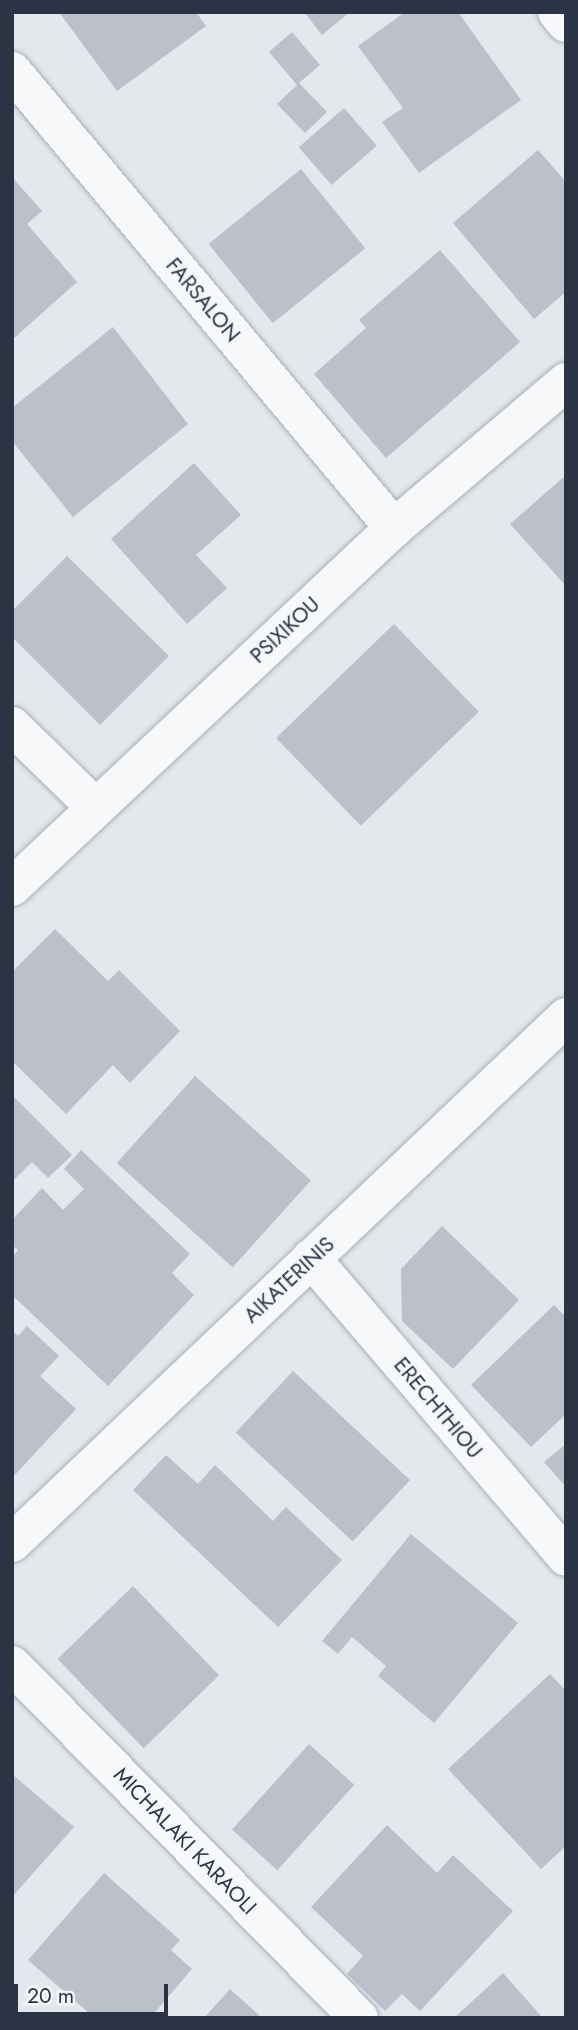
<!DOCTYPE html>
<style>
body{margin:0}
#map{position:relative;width:578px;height:2030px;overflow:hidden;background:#e4e7ec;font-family:Jost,sans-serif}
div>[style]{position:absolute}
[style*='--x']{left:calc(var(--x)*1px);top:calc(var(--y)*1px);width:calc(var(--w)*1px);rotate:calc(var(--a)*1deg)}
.building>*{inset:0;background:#bbc0ca;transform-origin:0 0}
.roads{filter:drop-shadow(0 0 2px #a9aeb7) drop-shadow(0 0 2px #a9aeb7)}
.street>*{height:38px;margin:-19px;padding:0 19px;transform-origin:19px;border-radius:19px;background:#f7f8fa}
span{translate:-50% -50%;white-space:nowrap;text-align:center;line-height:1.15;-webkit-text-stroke:5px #f4f6f9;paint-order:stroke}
.street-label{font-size:21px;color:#2b3445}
.frame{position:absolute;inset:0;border:14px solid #2b3445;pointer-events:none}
.scale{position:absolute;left:14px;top:1984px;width:154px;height:32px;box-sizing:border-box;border:4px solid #2b3445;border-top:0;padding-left:9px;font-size:21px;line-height:24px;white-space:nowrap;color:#2b3445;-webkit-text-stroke:5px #f4f6f9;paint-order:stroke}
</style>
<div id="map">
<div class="building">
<div style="clip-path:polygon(59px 12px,196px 12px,206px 26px,117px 91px)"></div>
<div style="clip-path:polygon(304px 12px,350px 12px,322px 35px)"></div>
<div style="clip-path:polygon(405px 12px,458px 12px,521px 100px,419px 173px,382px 122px,403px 108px,358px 46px)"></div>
<div style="clip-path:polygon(292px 32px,320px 65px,299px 83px,327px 112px,305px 133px,277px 104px,297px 85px,269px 52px)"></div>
<div style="left:344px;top:108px;width:50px;height:60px;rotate:49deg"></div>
<div style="clip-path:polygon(538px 150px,566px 182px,566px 292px,534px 319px,453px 223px)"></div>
<div style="left:301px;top:169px;width:102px;height:119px;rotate:51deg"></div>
<div style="clip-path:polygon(12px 177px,42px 211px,27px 224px,77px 282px,12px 340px)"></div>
<div style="clip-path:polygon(440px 250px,520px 342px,386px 458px,314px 374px,366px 328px,359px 320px)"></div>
<div style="clip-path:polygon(113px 327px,188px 424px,73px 517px,12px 441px,12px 408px)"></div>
<div style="clip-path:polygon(194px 463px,241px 515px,196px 555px,227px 588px,187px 624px,111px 539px)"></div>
<div style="clip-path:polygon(566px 475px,566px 586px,510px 524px)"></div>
<div style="clip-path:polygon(67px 556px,169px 656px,100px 725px,12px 637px,12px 611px)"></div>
<div style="left:394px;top:624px;width:122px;height:164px;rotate:46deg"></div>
<div style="clip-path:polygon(55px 929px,108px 981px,119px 970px,180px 1031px,130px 1083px,113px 1065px,66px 1114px,12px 1061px,12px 972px)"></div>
<div style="left:195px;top:1076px;width:156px;height:117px;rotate:42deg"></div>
<div style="clip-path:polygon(12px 1095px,72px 1155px,48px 1178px,32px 1162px,12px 1182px)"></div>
<div style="clip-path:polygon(81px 1150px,190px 1254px,172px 1273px,194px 1295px,108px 1386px,12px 1295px,12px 1257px,18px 1250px,12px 1245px,12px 1220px,42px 1188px,63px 1210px,84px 1189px,64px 1169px)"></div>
<div style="clip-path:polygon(442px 1226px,519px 1300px,453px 1369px,402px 1321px,401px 1269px)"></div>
<div style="clip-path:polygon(554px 1305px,566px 1317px,566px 1414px,531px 1447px,471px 1385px)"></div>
<div style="clip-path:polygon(27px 1326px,59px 1356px,40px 1376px,76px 1409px,12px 1478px,12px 1330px,18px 1336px)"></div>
<div style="left:293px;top:1371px;width:160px;height:84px;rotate:43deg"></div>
<div style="clip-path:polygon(566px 1444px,566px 1487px,544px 1462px)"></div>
<div style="clip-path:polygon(166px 1455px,198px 1484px,215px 1465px,273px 1521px,286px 1507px,342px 1560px,278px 1627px,133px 1490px)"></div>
<div style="clip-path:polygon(411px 1534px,518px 1623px,434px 1723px,378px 1676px,386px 1666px,352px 1637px,338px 1654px,322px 1641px)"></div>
<div style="left:133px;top:1586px;width:124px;height:105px;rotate:46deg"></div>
<div style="clip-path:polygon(550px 1674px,566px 1691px,566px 1846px,541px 1869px,448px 1769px)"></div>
<div style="left:309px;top:1744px;width:61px;height:115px;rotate:42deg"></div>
<div style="clip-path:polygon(12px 1774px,74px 1827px,12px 1897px)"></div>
<div style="clip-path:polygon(387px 1825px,437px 1873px,453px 1855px,513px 1911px,420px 2011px,402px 1994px,385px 2011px,347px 1974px,363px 1956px,311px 1907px)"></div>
<div style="clip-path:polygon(104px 1873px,180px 1940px,171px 1950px,192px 1969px,150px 2018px,88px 2018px,91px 2015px,28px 1960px)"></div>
<div style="clip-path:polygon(503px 1973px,543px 2018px,454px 2018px)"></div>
<div style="clip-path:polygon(230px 1989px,262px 2018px,204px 2018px)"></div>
</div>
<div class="roads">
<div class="street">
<div style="--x:557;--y:12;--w:14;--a:51"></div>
<div style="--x:12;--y:71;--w:596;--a:50.11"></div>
<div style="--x:12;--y:726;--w:116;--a:44.3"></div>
<div style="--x:12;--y:887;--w:524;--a:-43.22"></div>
<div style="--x:394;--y:528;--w:226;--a:-40.3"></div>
<div style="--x:311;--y:1258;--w:393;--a:49.5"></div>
<div style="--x:12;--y:1543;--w:764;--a:-43.51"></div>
<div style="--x:12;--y:1665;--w:495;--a:45.5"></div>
</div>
</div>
<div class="street-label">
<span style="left:203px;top:300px;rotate:50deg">FARSALON</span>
<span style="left:285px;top:630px;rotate:-43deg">PSIXIKOU</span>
<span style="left:289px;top:1280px;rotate:-43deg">AIKATERINIS</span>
<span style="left:438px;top:1408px;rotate:50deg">ERECHTHIOU</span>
<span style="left:185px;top:1841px;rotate:46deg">MICHALAKI KARAOLI</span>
</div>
<div class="frame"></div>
<div class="scale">20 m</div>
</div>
